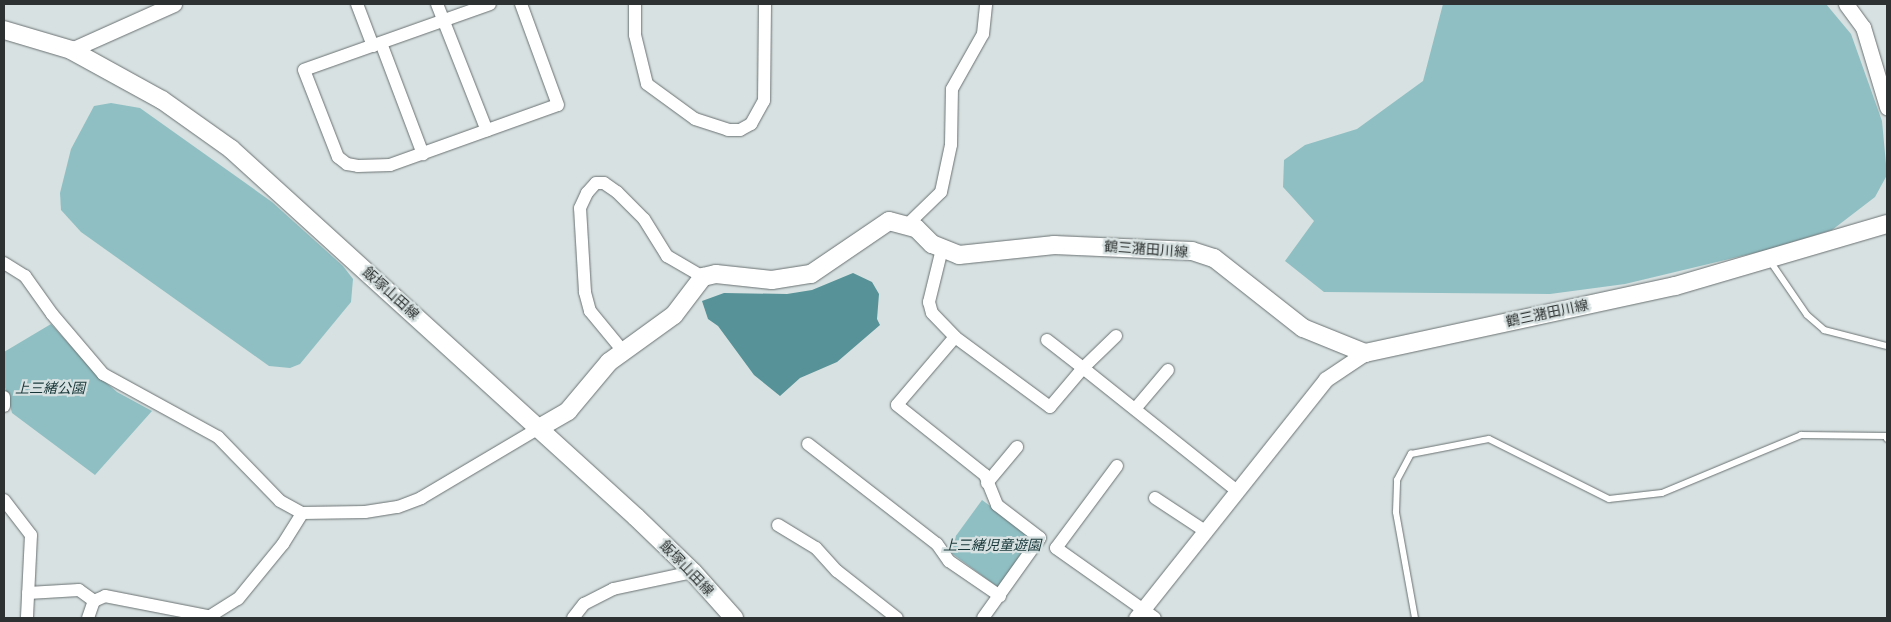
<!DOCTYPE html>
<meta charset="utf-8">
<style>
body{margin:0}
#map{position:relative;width:1891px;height:622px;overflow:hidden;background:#d8e1e1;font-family:Lora,"Noto Sans JP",serif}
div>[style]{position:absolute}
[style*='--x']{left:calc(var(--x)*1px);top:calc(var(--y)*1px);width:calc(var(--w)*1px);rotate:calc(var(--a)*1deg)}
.green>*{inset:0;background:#8fbfc3;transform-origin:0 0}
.water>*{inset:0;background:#569297}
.roads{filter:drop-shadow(0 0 1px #6a7172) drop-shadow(0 0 1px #6a7172)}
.service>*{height:6px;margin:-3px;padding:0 3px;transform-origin:3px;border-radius:3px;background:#fff}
.minor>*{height:12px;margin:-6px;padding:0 6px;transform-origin:6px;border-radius:6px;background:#fff}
.tertiary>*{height:15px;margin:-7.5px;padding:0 7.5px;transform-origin:7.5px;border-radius:7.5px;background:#fff}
.secondary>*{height:18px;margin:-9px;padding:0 9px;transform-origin:9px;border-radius:9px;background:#fff}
span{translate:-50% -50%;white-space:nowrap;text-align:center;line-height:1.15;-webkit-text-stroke:4.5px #d8e1e1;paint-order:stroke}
.street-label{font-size:14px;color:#2d3131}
.park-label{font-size:14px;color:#153537;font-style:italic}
.frame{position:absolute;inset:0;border:5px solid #2d3131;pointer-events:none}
</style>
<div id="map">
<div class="green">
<div style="clip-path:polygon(1443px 4px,1826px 4px,1851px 34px,1882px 121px,1887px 175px,1875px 197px,1832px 230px,1767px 250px,1625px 284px,1550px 294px,1324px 292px,1285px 261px,1314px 221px,1283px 187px,1284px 160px,1305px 145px,1357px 129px,1423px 81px)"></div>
<div style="clip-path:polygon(111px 103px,140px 108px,272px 202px,343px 266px,353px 279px,351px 302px,300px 364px,290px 368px,269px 366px,81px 232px,61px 210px,60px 193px,71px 149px,94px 106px)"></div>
<div style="clip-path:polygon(51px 324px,97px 375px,117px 392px,152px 411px,95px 475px,12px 413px,4px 384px,4px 352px)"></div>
<div style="left:982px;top:500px;width:66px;height:61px;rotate:36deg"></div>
</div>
<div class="water">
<div style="clip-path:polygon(853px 273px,872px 282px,879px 294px,877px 319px,880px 325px,837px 362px,800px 378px,780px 396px,754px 375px,718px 326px,708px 319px,702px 301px,724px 293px,787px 294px,812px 290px)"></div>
</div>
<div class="roads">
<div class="service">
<div style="--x:1770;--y:261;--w:65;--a:55.6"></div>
<div style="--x:1807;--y:315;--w:23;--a:41"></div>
<div style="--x:1824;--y:330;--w:65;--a:14.3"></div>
<div style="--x:1415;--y:618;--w:108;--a:-100.2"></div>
<div style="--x:1396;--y:512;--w:32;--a:-88"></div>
<div style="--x:1397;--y:480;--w:30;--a:-62"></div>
<div style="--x:1411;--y:454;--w:79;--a:-10.9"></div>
<div style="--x:1489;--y:439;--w:134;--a:26.6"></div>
<div style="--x:1609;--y:499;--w:53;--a:-6.5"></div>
<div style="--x:1662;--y:493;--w:151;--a:-22.6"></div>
<div style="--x:1801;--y:435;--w:85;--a:0.7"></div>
<div style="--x:1886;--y:436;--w:3;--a:72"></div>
</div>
<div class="minor">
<div style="--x:357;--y:4;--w:45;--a:69.1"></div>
<div style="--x:437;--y:4;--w:136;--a:68.5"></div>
<div style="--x:490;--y:4;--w:197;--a:160.5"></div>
<div style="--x:304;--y:70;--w:93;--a:68.7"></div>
<div style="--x:338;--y:157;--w:11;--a:38"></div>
<div style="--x:347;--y:164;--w:11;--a:10"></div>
<div style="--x:358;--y:166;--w:32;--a:-2"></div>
<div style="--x:390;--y:165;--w:178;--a:-19.7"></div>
<div style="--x:558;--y:105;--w:108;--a:-110.1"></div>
<div style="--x:635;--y:4;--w:31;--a:90"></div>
<div style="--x:635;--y:35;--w:50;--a:76.2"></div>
<div style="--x:647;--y:84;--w:59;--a:36.1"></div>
<div style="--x:695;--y:119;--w:35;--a:18"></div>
<div style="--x:728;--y:130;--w:12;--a:0"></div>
<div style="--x:740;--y:130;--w:13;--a:-29"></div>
<div style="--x:751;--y:124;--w:26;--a:-61"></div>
<div style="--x:764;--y:101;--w:97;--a:-89.4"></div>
<div style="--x:381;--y:43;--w:119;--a:69.3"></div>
<div style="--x:907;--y:225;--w:47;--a:-44.1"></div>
<div style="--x:941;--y:192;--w:48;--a:-78"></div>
<div style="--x:951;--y:145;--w:56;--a:-89"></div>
<div style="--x:952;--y:89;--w:63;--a:-60.6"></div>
<div style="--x:983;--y:34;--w:30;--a:-84"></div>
<div style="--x:942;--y:249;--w:55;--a:103.8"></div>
<div style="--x:929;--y:302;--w:11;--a:75"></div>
<div style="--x:932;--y:313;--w:33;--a:46"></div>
<div style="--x:955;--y:337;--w:89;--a:130.5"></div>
<div style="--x:897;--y:405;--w:112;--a:38.5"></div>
<div style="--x:985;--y:475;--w:32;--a:68"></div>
<div style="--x:997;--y:505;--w:54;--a:37.5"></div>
<div style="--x:1040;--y:538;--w:98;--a:125.5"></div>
<div style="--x:4;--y:263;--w:25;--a:32"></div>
<div style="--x:25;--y:276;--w:47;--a:54.6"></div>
<div style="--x:52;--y:314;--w:79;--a:49.6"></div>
<div style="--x:103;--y:374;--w:131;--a:28.7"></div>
<div style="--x:218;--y:437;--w:89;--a:45.9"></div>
<div style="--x:280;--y:501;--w:25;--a:29"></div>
<div style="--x:302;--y:513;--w:63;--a:-0.9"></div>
<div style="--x:365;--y:512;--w:33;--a:-9"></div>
<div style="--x:398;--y:507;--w:25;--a:-21"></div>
<div style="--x:421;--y:498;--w:137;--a:-30.7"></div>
<div style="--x:955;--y:337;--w:118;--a:36.4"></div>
<div style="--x:1050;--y:407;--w:51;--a:-49.8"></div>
<div style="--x:1083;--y:368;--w:197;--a:38.6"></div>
<div style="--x:1047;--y:340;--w:46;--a:37.9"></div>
<div style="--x:1083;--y:368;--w:46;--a:-44.1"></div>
<div style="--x:623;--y:351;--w:52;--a:-129.5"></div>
<div style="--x:590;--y:311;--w:20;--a:-105"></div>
<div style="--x:585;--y:292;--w:84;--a:-93.4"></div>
<div style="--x:580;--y:208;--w:17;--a:-65"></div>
<div style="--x:587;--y:193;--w:13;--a:-48"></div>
<div style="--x:596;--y:183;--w:8;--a:0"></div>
<div style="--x:604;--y:183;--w:16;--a:35"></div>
<div style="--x:617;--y:192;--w:38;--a:45"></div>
<div style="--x:644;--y:219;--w:44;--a:58.1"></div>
<div style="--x:667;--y:256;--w:42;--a:30.3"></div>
<div style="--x:4;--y:397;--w:9;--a:90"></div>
<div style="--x:1135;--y:409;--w:51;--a:-49.8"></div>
<div style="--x:808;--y:444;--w:163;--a:37.8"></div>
<div style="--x:937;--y:544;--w:21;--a:55"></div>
<div style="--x:949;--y:561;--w:62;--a:34.5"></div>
<div style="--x:1117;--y:466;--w:102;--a:126.6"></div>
<div style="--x:1056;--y:548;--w:121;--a:35.3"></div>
<div style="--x:987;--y:483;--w:47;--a:-50.2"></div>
<div style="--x:1155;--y:498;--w:60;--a:33.4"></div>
<div style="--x:4;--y:500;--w:44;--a:52.4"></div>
<div style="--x:31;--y:535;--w:83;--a:92.8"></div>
<div style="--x:778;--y:525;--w:44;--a:31.2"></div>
<div style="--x:816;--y:548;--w:31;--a:48"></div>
<div style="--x:837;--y:571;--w:76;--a:38.1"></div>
<div style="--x:28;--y:593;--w:51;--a:-3.4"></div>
<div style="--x:79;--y:590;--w:19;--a:36"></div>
<div style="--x:88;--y:618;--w:18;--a:-71"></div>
<div style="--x:94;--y:601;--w:12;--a:-24"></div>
<div style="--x:105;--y:596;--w:105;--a:11"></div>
<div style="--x:207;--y:618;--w:36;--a:-32"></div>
<div style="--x:238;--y:599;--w:71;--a:-50.7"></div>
<div style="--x:283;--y:544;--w:36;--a:-58"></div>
<div style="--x:573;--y:618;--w:18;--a:-52"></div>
<div style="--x:584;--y:604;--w:33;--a:-27"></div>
<div style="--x:613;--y:589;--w:82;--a:-12"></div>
</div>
<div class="tertiary">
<div style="--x:1846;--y:4;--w:29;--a:54"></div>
<div style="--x:1863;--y:27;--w:84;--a:73.3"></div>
<div style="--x:71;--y:50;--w:113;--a:-24.1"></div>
<div style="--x:1136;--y:618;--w:305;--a:-51.5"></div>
<div style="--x:1326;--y:379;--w:47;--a:-33.7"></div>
</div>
<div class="secondary">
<div style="--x:4;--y:30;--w:70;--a:16.6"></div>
<div style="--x:71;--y:50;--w:104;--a:28.8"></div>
<div style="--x:162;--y:100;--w:85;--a:35.4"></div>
<div style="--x:231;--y:149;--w:547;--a:42.26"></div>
<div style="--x:636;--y:517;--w:79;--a:44"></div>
<div style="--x:693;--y:572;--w:62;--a:48.3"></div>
<div style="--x:539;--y:428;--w:34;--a:-30"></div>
<div style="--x:568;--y:411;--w:64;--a:-50.1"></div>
<div style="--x:609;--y:362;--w:80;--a:-35.9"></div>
<div style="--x:674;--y:315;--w:48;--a:-52.7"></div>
<div style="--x:703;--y:277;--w:13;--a:-13"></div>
<div style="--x:716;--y:274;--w:56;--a:6.1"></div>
<div style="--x:772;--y:280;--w:39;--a:-9"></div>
<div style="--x:811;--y:274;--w:94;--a:-34.2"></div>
<div style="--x:889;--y:221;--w:28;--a:15"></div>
<div style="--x:916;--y:228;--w:23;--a:45"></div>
<div style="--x:932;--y:244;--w:29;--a:22"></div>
<div style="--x:959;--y:255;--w:96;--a:-6"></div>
<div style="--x:1054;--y:245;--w:138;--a:2.5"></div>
<div style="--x:1192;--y:251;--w:23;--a:18"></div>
<div style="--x:1214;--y:258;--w:113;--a:38.2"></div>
<div style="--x:1303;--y:328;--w:67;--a:22"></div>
<div style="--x:1365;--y:353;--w:317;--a:-12.2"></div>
<div style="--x:1675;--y:286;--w:221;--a:-16.3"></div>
</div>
</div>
<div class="street-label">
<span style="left:1146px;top:249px;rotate:4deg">鶴三潴田川線</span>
<span style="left:391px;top:293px;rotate:42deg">飯塚山田線</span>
<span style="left:1547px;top:313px;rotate:-12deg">鶴三潴田川線</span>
<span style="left:687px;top:568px;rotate:46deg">飯塚山田線</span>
</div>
<div class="park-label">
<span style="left:50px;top:388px">上三緒公園</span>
<span style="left:992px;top:545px">上三緒児童遊園</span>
</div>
<div class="frame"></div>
</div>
